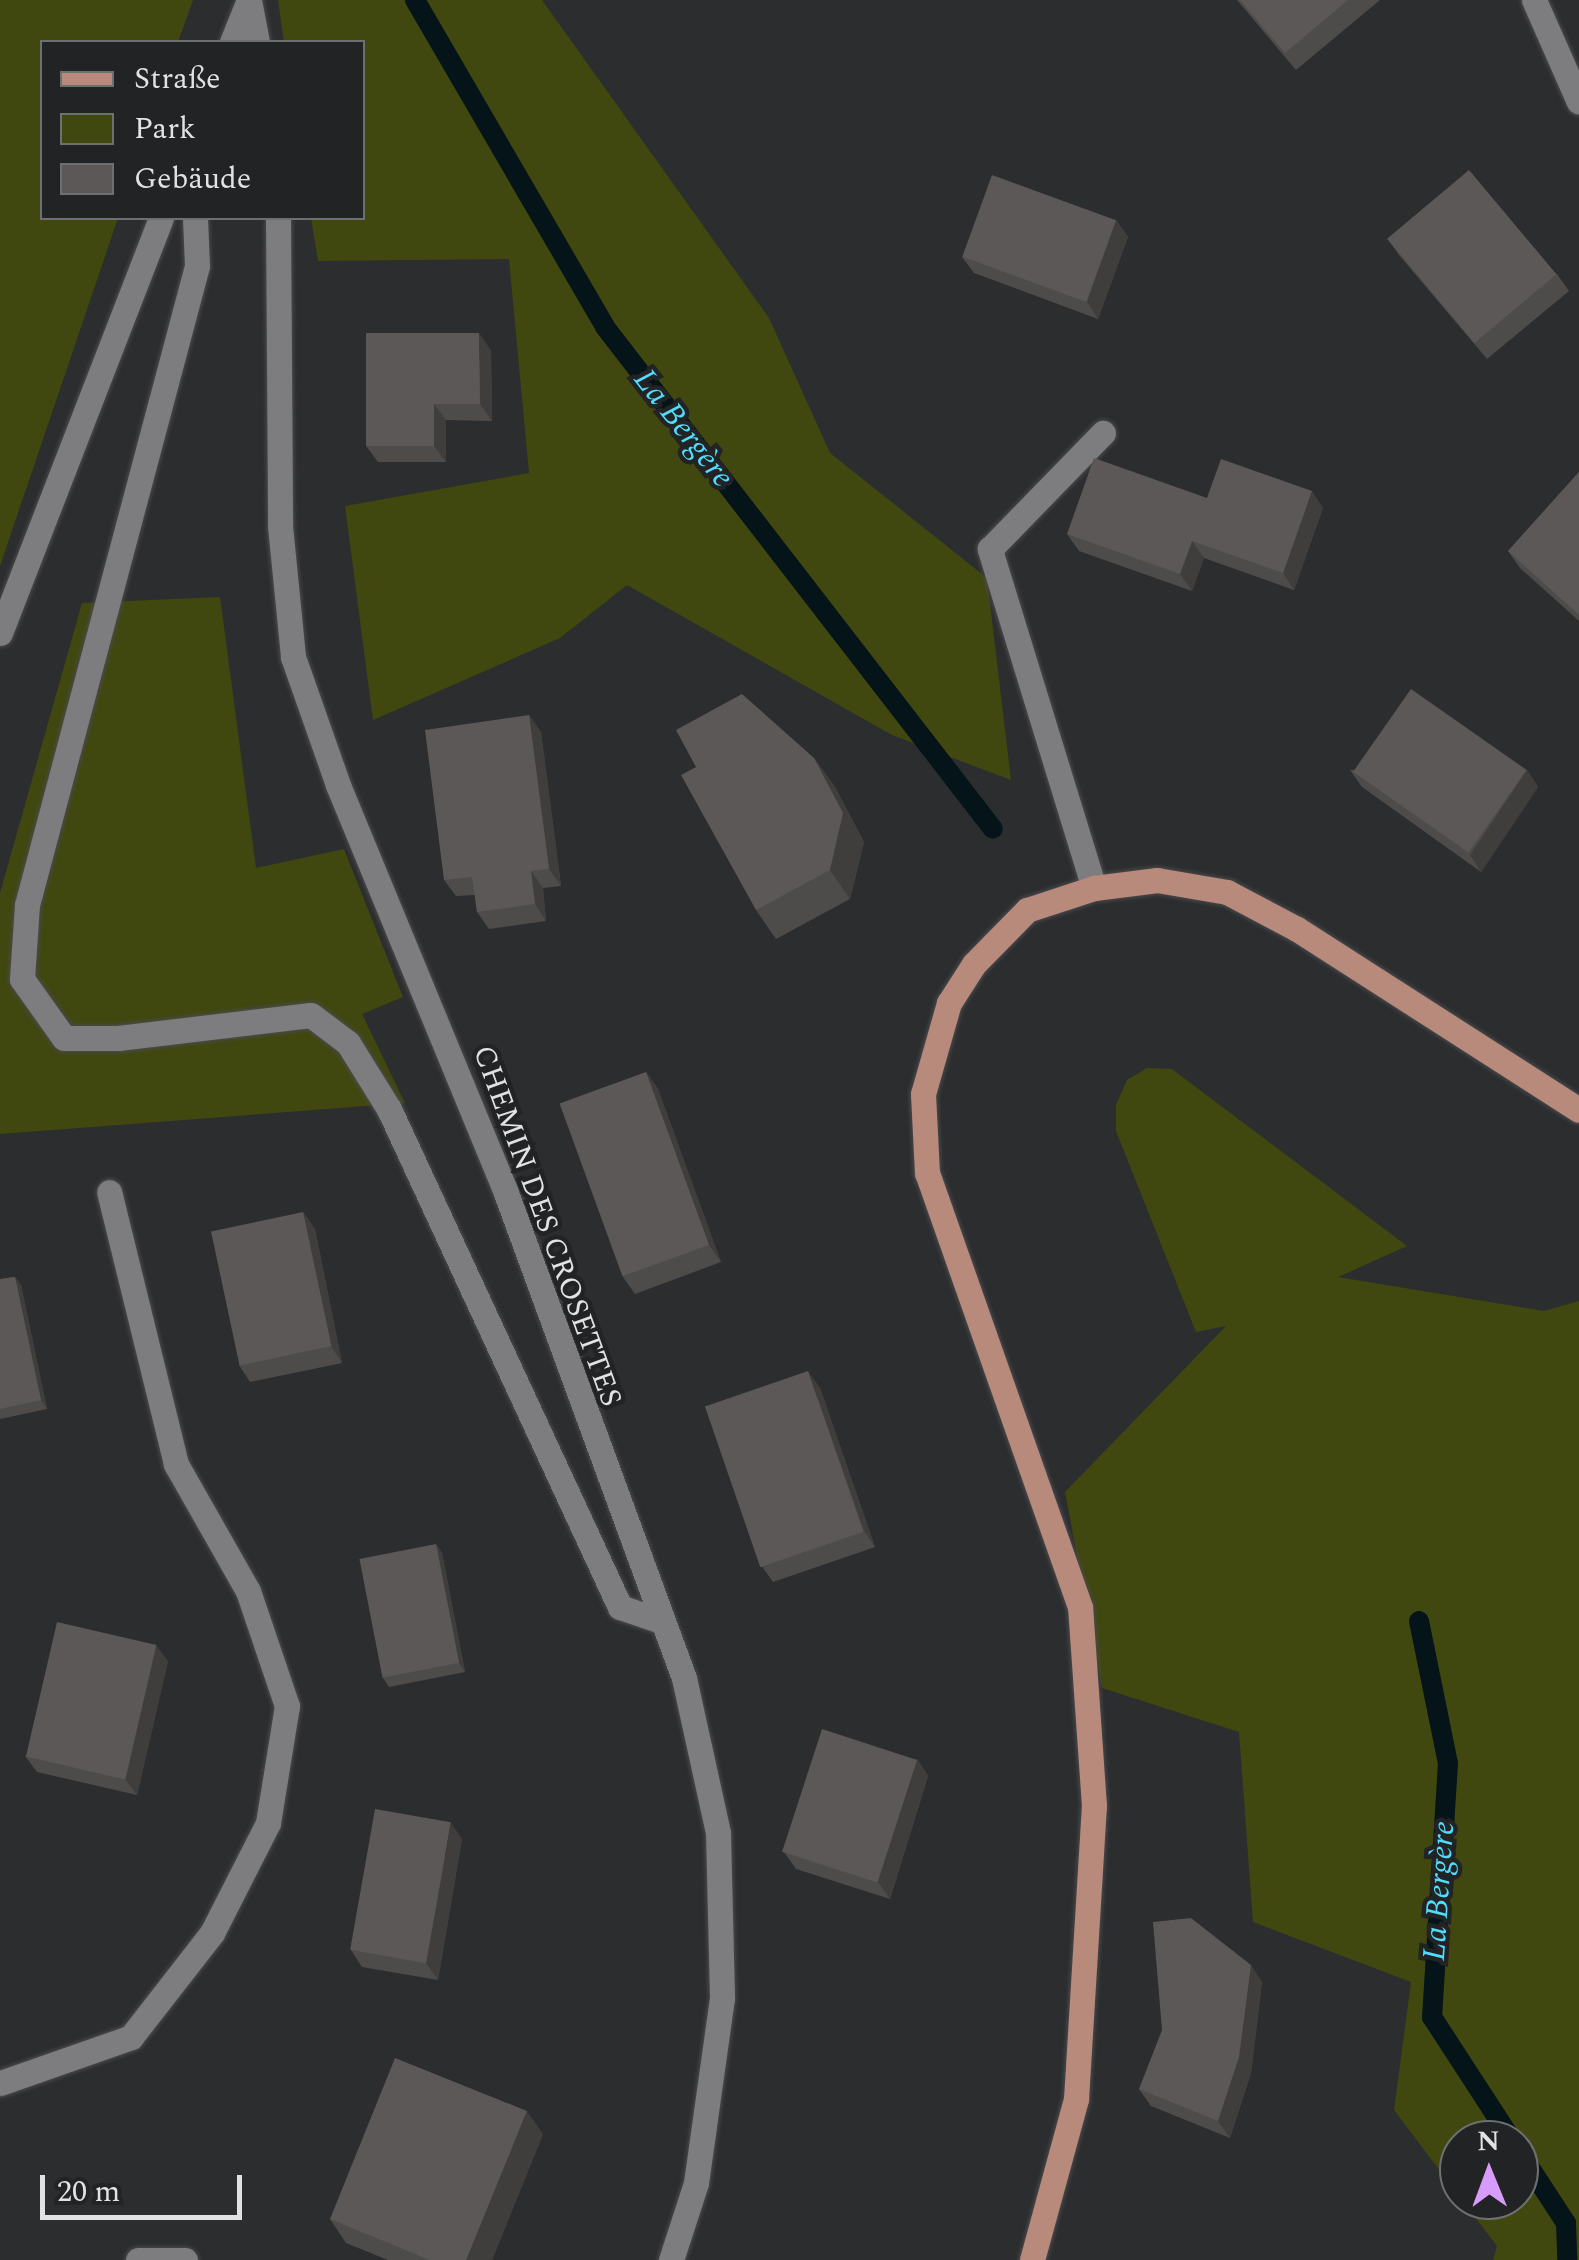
<!DOCTYPE html>
<meta charset="utf-8">
<style>
body{margin:0}
#map{position:relative;width:1579px;height:2260px;overflow:hidden;background:#2c2d2f;font-family:Spectral,serif}
div>[style]{position:absolute}
[style*='--x']{left:calc(var(--x)*1px);top:calc(var(--y)*1px);width:calc(var(--w)*1px);rotate:calc(var(--a)*1deg)}
.green>*{inset:0;background:#40480f}
.stream>*{height:20px;margin:-10px;padding:0 10px;transform-origin:10px;border-radius:10px;background:#041419}
.roads{filter:drop-shadow(0 0 2px #4a4a4c) drop-shadow(0 0 2px #4a4a4c)}
.service>*{height:25px;margin:-12.5px;padding:0 12.5px;transform-origin:12.5px;border-radius:12.5px;background:#7d7d80}
.minor>*{height:25px;margin:-12.5px;padding:0 12.5px;transform-origin:12.5px;border-radius:12.5px;background:#7d7d80}
.primary>*{height:25px;margin:-12.5px;padding:0 12.5px;transform-origin:12.5px;border-radius:12.5px;background:#b88a7b}
.wall>*{inset:0;background:#4e4c4b}
.shaded-wall>*{inset:0;background:#403e3d}
.building>*{inset:0;background:#5b5857;transform-origin:0 0}
span{translate:-50% -50%;white-space:nowrap;text-align:center;line-height:1.15;-webkit-text-stroke:9px #222325;paint-order:stroke}
.street-label{font-size:30px;color:#e1e2e3}
.water-label{font-size:32px;color:#51ddfd;font-style:italic}
.legend{position:absolute;left:40px;top:40px;width:325px;height:180px;box-sizing:border-box;background:#222325;border:2px solid #6e6f71;margin:0;padding:12px 18px;list-style:none;font-size:30px;color:#e1e2e3}
.legend li{display:flex;align-items:center;gap:20px;height:50px}
.legend b{width:50px;border:2px solid #6e6f71}
.north{position:absolute;left:1439px;top:2120px;width:100px;height:100px;box-sizing:border-box;background:#222325;border:2px solid #6e6f71;border-radius:50%;rotate:359deg;font-size:28px;font-weight:700;line-height:40px;text-align:center;color:#e1e2e3}
.north::after{content:'';display:block;margin:auto;width:35px;height:45px;background:#d79bf9;clip-path:polygon(50% 0,100% 100%,50% 72%,0 100%)}
.scale{position:absolute;left:40px;top:2175px;width:202px;height:45px;box-sizing:border-box;border:5px solid #e1e2e3;border-top:0;padding-left:12px;font-size:30px;line-height:35px;white-space:nowrap;color:#e1e2e3;-webkit-text-stroke:8px #222325;paint-order:stroke}
</style>
<div id="map">
<div class="green">
<div style="clip-path:polygon(0 0,193px 0,178px 42px,42px 42px,42px 218px,118px 218px,0 566px)"></div>
<div style="clip-path:polygon(278px 0,542px 0,769px 318px,830px 453px,987px 578px,1011px 780px,892px 735px,627px 585px,560px 638px,373px 720px,345px 506px,529px 473px,509px 259px,318px 261px,311px 218px,362px 218px,362px 42px,284px 42px)"></div>
<div style="clip-path:polygon(220px 597px,256px 868px,344px 849px,403px 997px,362px 1014px,405px 1103px,0 1134px,0 893px,82px 603px)"></div>
<div style="clip-path:polygon(1147px 1068px,1172px 1069px,1407px 1246px,1338px 1277px,1544px 1311px,1579px 1301px,1579px 2260px,1493px 2260px,1497px 2246px,1462px 2200px,1519px 2200px,1519px 2140px,1459px 2140px,1459px 2196px,1394px 2110px,1411px 1982px,1253px 1922px,1239px 1732px,1102px 1688px,1065px 1492px,1226px 1326px,1196px 1332px,1116px 1131px,1116px 1105px,1127px 1080px)"></div>
</div>
<div class="stream">
<div style="--x:415;--y:0;--w:378;--a:59.8"></div>
<div style="--x:605;--y:327;--w:634;--a:52.3"></div>
<div style="--x:1419;--y:1621;--w:145;--a:78.5"></div>
<div style="--x:1448;--y:1763;--w:255;--a:93.6"></div>
<div style="--x:1432;--y:2017;--w:147;--a:57"></div>
<div style="--x:1519;--y:2151;--w:86;--a:56.9"></div>
<div style="--x:1566;--y:2223;--w:37;--a:88"></div>
</div>
<div class="roads">
<div class="service">
<div style="--x:195;--y:218;--w:48;--a:87.6"></div>
<div style="--x:197;--y:266;--w:661;--a:104.9"></div>
<div style="--x:27;--y:905;--w:74;--a:93.9"></div>
<div style="--x:22;--y:979;--w:72;--a:54.6"></div>
<div style="--x:64;--y:1038;--w:54;--a:0"></div>
<div style="--x:118;--y:1038;--w:194;--a:-6.8"></div>
<div style="--x:311;--y:1015;--w:46;--a:37.1"></div>
<div style="--x:348;--y:1043;--w:78;--a:58.2"></div>
<div style="--x:389;--y:1109;--w:549;--a:65.12"></div>
<div style="--x:620;--y:1607;--w:43;--a:18.9"></div>
<div style="--x:1094;--y:888;--w:355;--a:-107.1"></div>
<div style="--x:990;--y:549;--w:162;--a:-45.8"></div>
</div>
<div class="minor">
<div style="--x:249;--y:0;--w:43;--a:79.2"></div>
<div style="--x:1534;--y:0;--w:111;--a:66.2"></div>
<div style="--x:232;--y:42;--w:45;--a:-68"></div>
<div style="--x:278;--y:218;--w:308;--a:89.6"></div>
<div style="--x:280;--y:526;--w:132;--a:84.3"></div>
<div style="--x:293;--y:657;--w:136;--a:70.6"></div>
<div style="--x:338;--y:785;--w:441;--a:67.6"></div>
<div style="--x:506;--y:1193;--w:517;--a:69.85"></div>
<div style="--x:684;--y:1678;--w:159;--a:77.6"></div>
<div style="--x:718;--y:1833;--w:165;--a:88.6"></div>
<div style="--x:722;--y:1998;--w:187;--a:98"></div>
<div style="--x:696;--y:2183;--w:81;--a:108"></div>
<div style="--x:0;--y:633;--w:445;--a:-68.8"></div>
<div style="--x:0;--y:2083;--w:139;--a:-19.3"></div>
<div style="--x:131;--y:2037;--w:132;--a:-52.1"></div>
<div style="--x:212;--y:1933;--w:123;--a:-63"></div>
<div style="--x:268;--y:1823;--w:119;--a:-80.8"></div>
<div style="--x:287;--y:1706;--w:121;--a:-108.7"></div>
<div style="--x:248;--y:1591;--w:146;--a:-119.6"></div>
<div style="--x:176;--y:1464;--w:280;--a:-103.8"></div>
<div style="--x:138;--y:2260;--w:47;--a:0"></div>
</div>
<div class="primary">
<div style="--x:1032;--y:2260;--w:167;--a:-74.7"></div>
<div style="--x:1076;--y:2099;--w:294;--a:-86.5"></div>
<div style="--x:1094;--y:1806;--w:199;--a:-94"></div>
<div style="--x:1080;--y:1607;--w:460;--a:-109.4"></div>
<div style="--x:927;--y:1173;--w:79;--a:-92.9"></div>
<div style="--x:923;--y:1094;--w:95;--a:-74.1"></div>
<div style="--x:949;--y:1003;--w:46;--a:-57.3"></div>
<div style="--x:974;--y:964;--w:76;--a:-45.5"></div>
<div style="--x:1027;--y:910;--w:71;--a:-18.2"></div>
<div style="--x:1094;--y:888;--w:64;--a:-7.2"></div>
<div style="--x:1157;--y:880;--w:71;--a:9.7"></div>
<div style="--x:1227;--y:892;--w:79;--a:27.9"></div>
<div style="--x:1297;--y:929;--w:335;--a:32.7"></div>
</div>
</div>
<div class="wall">
<div style="clip-path:polygon(1237px 0,1380px 0,1296px 70px)"></div>
<div style="clip-path:polygon(1116px 220px,1128px 237px,1098px 319px,974px 273px,962px 257px)"></div>
<div style="clip-path:polygon(1387px 238px,1557px 274px,1569px 291px,1487px 359px,1399px 255px)"></div>
<div style="clip-path:polygon(491px 350px,492px 421px,446px 420px,446px 462px,378px 462px,366px 446px)"></div>
<div style="clip-path:polygon(1579px 472px,1579px 621px,1520px 568px,1508px 551px)"></div>
<div style="clip-path:polygon(1207px 498px,1323px 508px,1294px 590px,1204px 558px,1192px 591px,1079px 551px,1067px 534px)"></div>
<div style="clip-path:polygon(529px 715px,541px 732px,561px 886px,543px 888px,546px 921px,489px 929px,477px 912px,475px 895px,456px 896px,444px 880px)"></div>
<div style="clip-path:polygon(814px 758px,835px 787px,864px 842px,850px 899px,776px 939px,756px 910px)"></div>
<div style="clip-path:polygon(1350px 770px,1527px 770px,1538px 787px,1481px 872px,1362px 787px)"></div>
<div style="clip-path:polygon(646px 1072px,658px 1089px,721px 1262px,635px 1294px,623px 1277px)"></div>
<div style="clip-path:polygon(303px 1212px,315px 1229px,342px 1363px,250px 1382px,239px 1365px)"></div>
<div style="clip-path:polygon(15px 1277px,21px 1285px,47px 1409px,0 1419px,0 1279px)"></div>
<div style="clip-path:polygon(820px 1388px,875px 1547px,773px 1582px,761px 1565px)"></div>
<div style="clip-path:polygon(436px 1544px,442px 1553px,465px 1672px,389px 1687px,383px 1678px)"></div>
<div style="clip-path:polygon(168px 1661px,137px 1795px,37px 1772px,25px 1756px)"></div>
<div style="clip-path:polygon(917px 1759px,928px 1776px,890px 1899px,796px 1869px,784px 1852px)"></div>
<div style="clip-path:polygon(462px 1839px,438px 1980px,362px 1967px,351px 1950px)"></div>
<div style="clip-path:polygon(1262px 1982px,1251px 2073px,1230px 2138px,1151px 2106px,1139px 2089px)"></div>
<div style="clip-path:polygon(543px 2134px,492px 2260px,388px 2260px,346px 2243px,330px 2219px)"></div>
</div>
<div class="shaded-wall">
<div style="clip-path:polygon(1116px 220px,1128px 237px,1098px 319px,1087px 302px)"></div>
<div style="clip-path:polygon(479px 333px,491px 350px,492px 421px,480px 404px)"></div>
<div style="clip-path:polygon(434px 404px,446px 420px,446px 462px,434px 446px)"></div>
<div style="clip-path:polygon(1312px 491px,1323px 508px,1294px 590px,1283px 573px)"></div>
<div style="clip-path:polygon(1192px 541px,1204px 558px,1192px 591px,1180px 574px)"></div>
<div style="clip-path:polygon(529px 715px,541px 732px,561px 886px,549px 869px)"></div>
<div style="clip-path:polygon(814px 758px,835px 787px,864px 842px,850px 899px,830px 870px)"></div>
<div style="clip-path:polygon(1527px 770px,1538px 787px,1481px 872px,1470px 855px)"></div>
<div style="clip-path:polygon(531px 871px,543px 888px,546px 921px,535px 904px)"></div>
<div style="clip-path:polygon(646px 1072px,658px 1089px,721px 1262px,709px 1245px)"></div>
<div style="clip-path:polygon(303px 1212px,315px 1229px,342px 1363px,331px 1346px)"></div>
<div style="clip-path:polygon(15px 1277px,21px 1285px,47px 1409px,41px 1400px)"></div>
<div style="clip-path:polygon(808px 1371px,820px 1388px,875px 1547px,864px 1531px)"></div>
<div style="clip-path:polygon(436px 1544px,442px 1553px,465px 1672px,459px 1663px)"></div>
<div style="clip-path:polygon(156px 1645px,168px 1661px,137px 1795px,125px 1779px)"></div>
<div style="clip-path:polygon(917px 1759px,928px 1776px,890px 1899px,878px 1882px)"></div>
<div style="clip-path:polygon(451px 1823px,462px 1839px,438px 1980px,426px 1963px)"></div>
<div style="clip-path:polygon(1251px 1965px,1262px 1982px,1251px 2073px,1230px 2138px,1218px 2121px)"></div>
<div style="clip-path:polygon(527px 2111px,543px 2134px,492px 2260px,466px 2260px)"></div>
</div>
<div class="building">
<div style="clip-path:polygon(1240px 0,1348px 0,1285px 53px)"></div>
<div style="left:1469px;top:170px;width:136px;height:107px;rotate:50deg"></div>
<div style="left:992px;top:175px;width:132px;height:87px;rotate:20deg"></div>
<div style="clip-path:polygon(366px 333px,479px 333px,480px 404px,434px 404px,434px 446px,366px 446px)"></div>
<div style="clip-path:polygon(1094px 458px,1207px 498px,1221px 459px,1312px 491px,1283px 573px,1192px 541px,1180px 574px,1067px 534px)"></div>
<div style="clip-path:polygon(1579px 472px,1579px 615px,1508px 551px)"></div>
<div style="left:1411px;top:689px;width:141px;height:101px;rotate:35deg"></div>
<div style="clip-path:polygon(742px 694px,814px 758px,843px 813px,830px 870px,756px 910px,681px 775px,696px 767px,676px 730px)"></div>
<div style="clip-path:polygon(529px 715px,549px 869px,531px 871px,535px 904px,477px 912px,472px 877px,444px 880px,425px 730px)"></div>
<div style="left:646px;top:1072px;width:184px;height:92px;rotate:70deg"></div>
<div style="left:303px;top:1212px;width:137px;height:94px;rotate:78deg"></div>
<div style="clip-path:polygon(15px 1277px,41px 1400px,0 1409px,0 1279px)"></div>
<div style="left:808px;top:1371px;width:170px;height:109px;rotate:71deg"></div>
<div style="left:436px;top:1544px;width:121px;height:78px;rotate:79deg"></div>
<div style="left:57px;top:1622px;width:102px;height:138px;rotate:13deg"></div>
<div style="left:822px;top:1729px;width:100px;height:129px;rotate:18deg"></div>
<div style="left:375px;top:1809px;width:77px;height:143px;rotate:10deg"></div>
<div style="clip-path:polygon(1191px 1918px,1251px 1965px,1239px 2057px,1218px 2121px,1139px 2089px,1162px 2030px,1153px 1922px)"></div>
<div style="clip-path:polygon(395px 2058px,527px 2111px,466px 2260px,430px 2260px,330px 2219px)"></div>
</div>
<div class="street-label">
<span style="left:547px;top:1226px;rotate:70deg">CHEMIN DES CROSETTES</span>
</div>
<div class="water-label">
<span style="left:683px;top:429px;rotate:52deg">La Bergère</span>
<span style="left:1440px;top:1891px;rotate:-86deg">La Bergère</span>
</div>
<ul class="legend">
<li><b style="height:12px;background:#b88a7b"></b>Straße</li>
<li><b style="height:28px;background:#40480f"></b>Park</li>
<li><b style="height:28px;background:#5b5857"></b>Gebäude</li>
</ul>
<div class="north">N</div>
<div class="scale">20 m</div>
</div>
